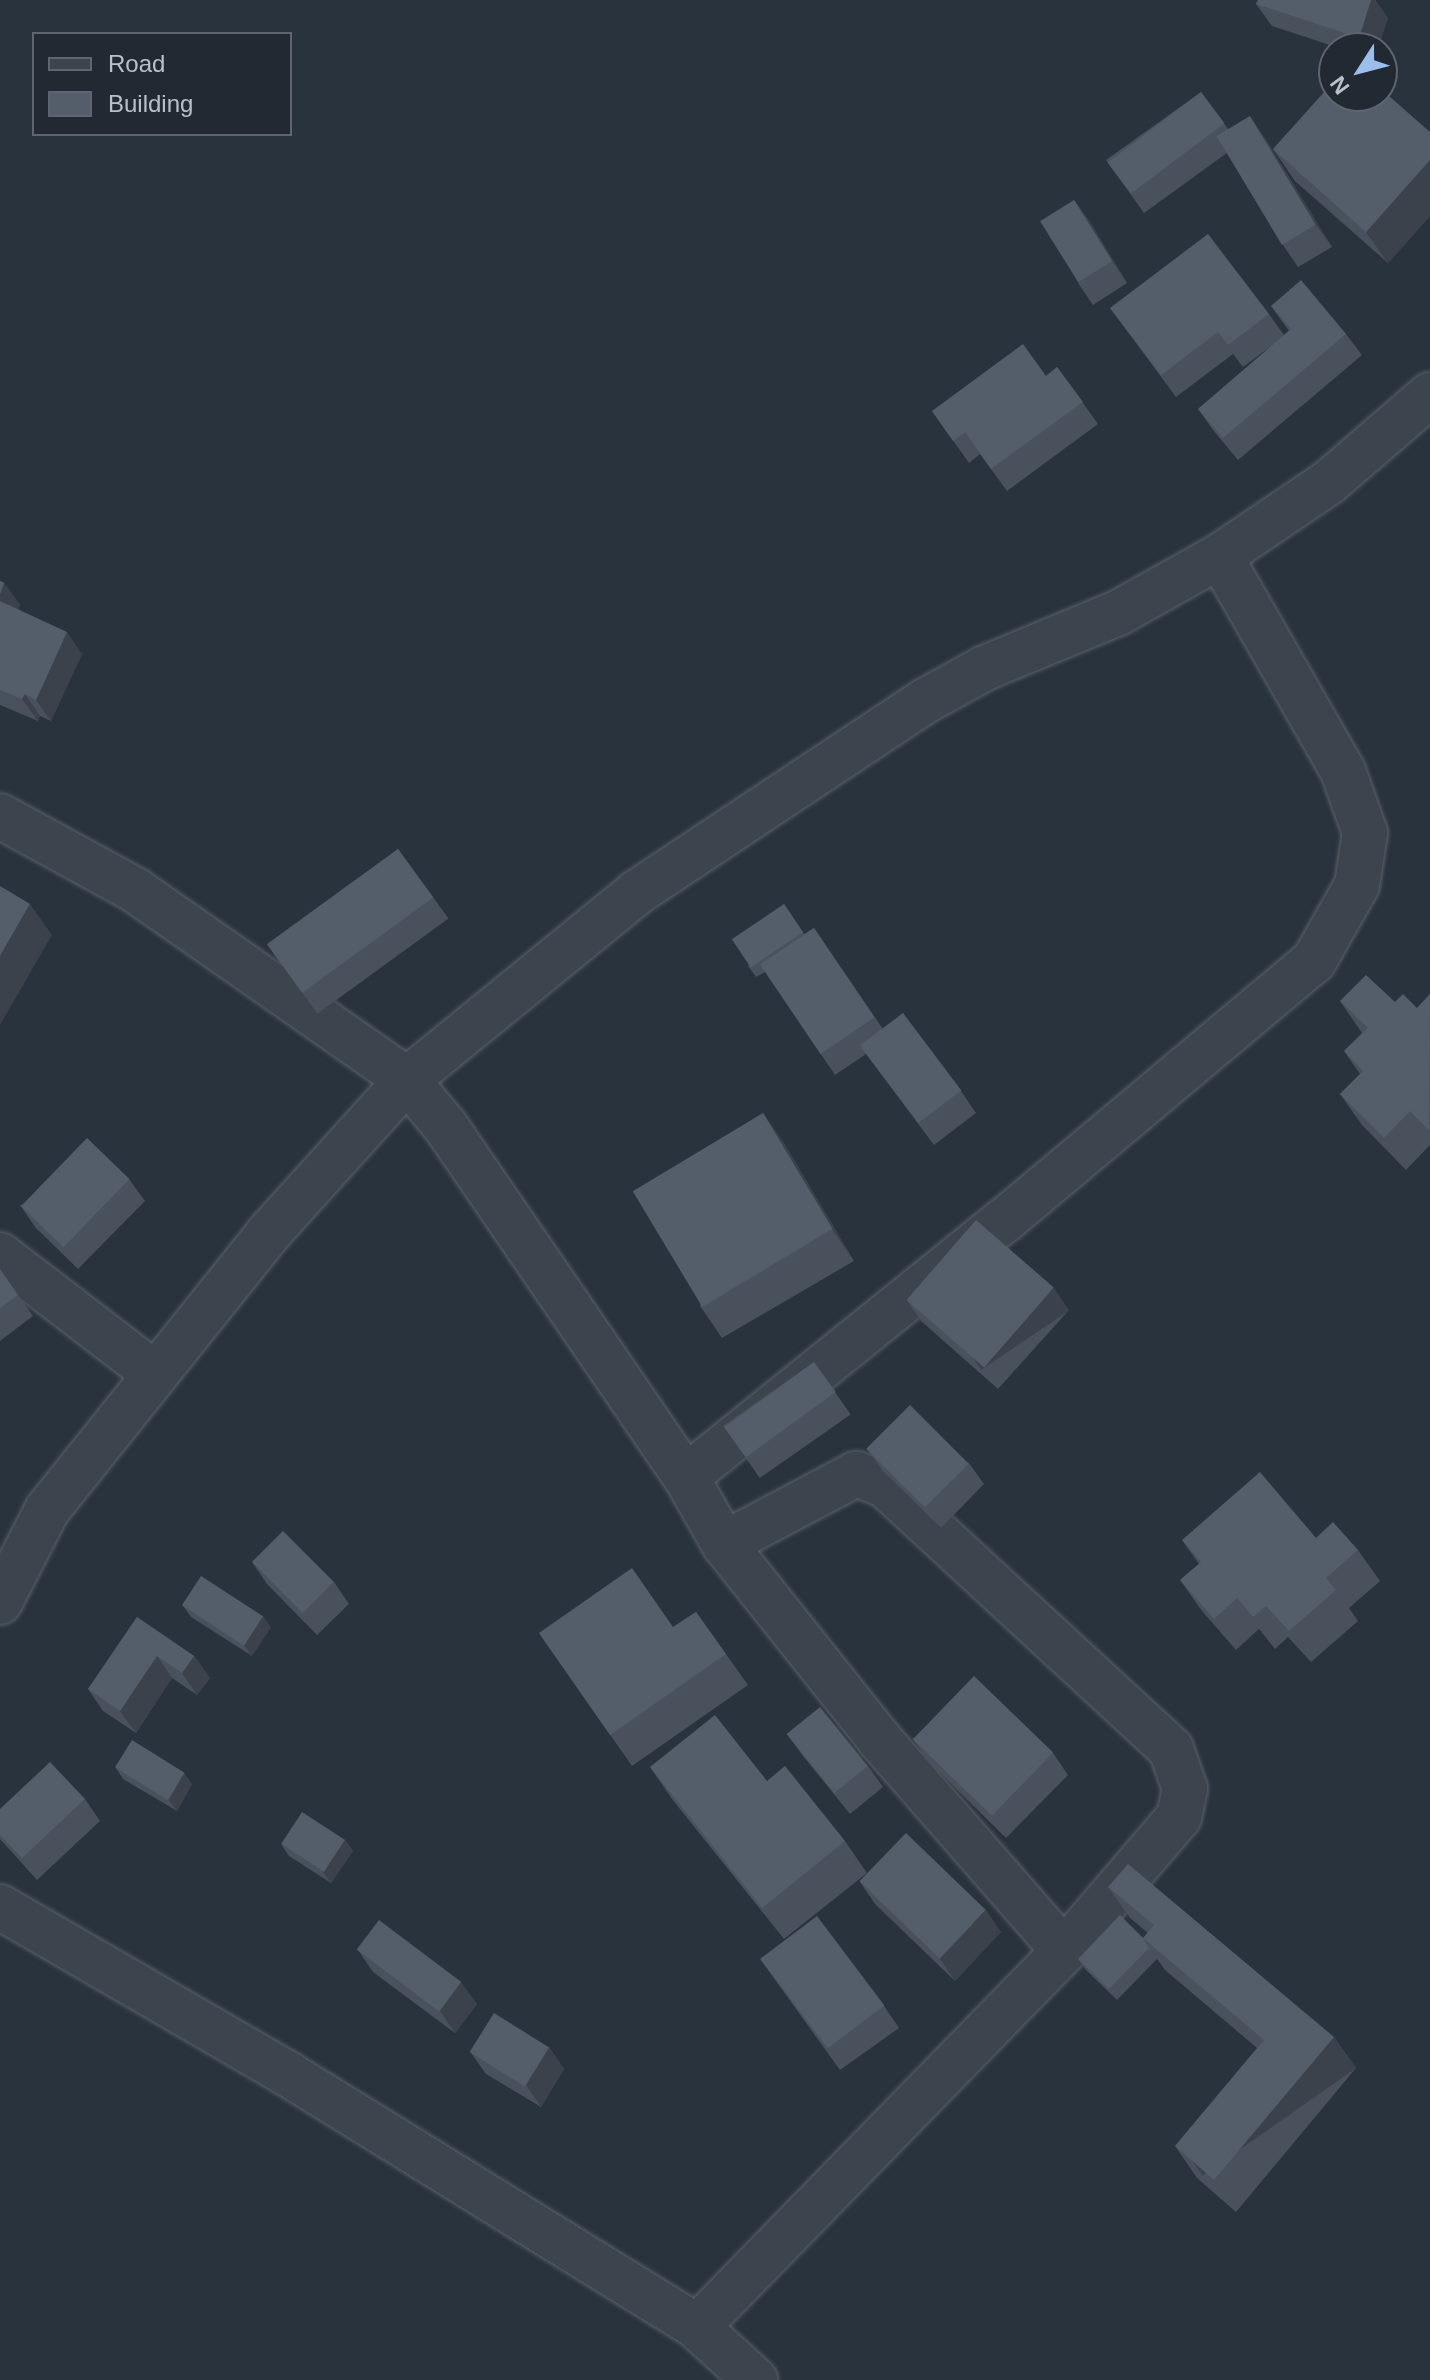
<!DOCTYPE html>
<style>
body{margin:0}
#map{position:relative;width:1430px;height:2380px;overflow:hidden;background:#29333d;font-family:Arial,sans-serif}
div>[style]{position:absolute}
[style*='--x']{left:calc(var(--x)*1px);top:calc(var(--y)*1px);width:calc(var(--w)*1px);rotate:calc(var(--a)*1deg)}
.roads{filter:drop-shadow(0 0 2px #5a626b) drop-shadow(0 0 2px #5a626b)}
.minor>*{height:44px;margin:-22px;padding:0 22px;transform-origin:22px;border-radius:22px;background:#3c444e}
.wall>*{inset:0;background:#48515c;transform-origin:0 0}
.shaded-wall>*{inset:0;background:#3b424b;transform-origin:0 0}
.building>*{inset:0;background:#545e6b;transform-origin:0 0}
span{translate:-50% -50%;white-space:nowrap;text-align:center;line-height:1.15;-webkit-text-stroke:6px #212933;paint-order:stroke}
.legend{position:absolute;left:32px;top:32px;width:260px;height:104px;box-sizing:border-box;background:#212933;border:2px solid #5e656f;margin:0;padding:10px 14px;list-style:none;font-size:24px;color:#b9c0c8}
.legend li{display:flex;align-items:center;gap:16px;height:40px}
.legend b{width:40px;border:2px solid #5e656f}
.north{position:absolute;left:1318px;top:32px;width:80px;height:80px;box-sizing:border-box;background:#212933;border:2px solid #5e656f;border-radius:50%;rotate:234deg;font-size:22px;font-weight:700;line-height:32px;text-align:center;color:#b9c0c8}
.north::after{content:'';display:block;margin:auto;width:28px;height:36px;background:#9bbeeb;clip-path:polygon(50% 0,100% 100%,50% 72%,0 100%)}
</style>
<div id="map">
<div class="roads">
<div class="minor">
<div style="--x:0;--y:816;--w:154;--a:28.7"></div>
<div style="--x:135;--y:890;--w:332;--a:34.9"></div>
<div style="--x:407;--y:1080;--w:61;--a:50.3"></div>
<div style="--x:446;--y:1127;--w:424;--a:55.6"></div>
<div style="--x:686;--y:1477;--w:77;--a:60.4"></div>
<div style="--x:724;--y:1544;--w:251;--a:51.5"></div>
<div style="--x:880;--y:1740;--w:280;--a:48.9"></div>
<div style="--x:0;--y:1255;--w:195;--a:37.5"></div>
<div style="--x:686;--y:1477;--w:410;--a:-38.9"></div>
<div style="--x:1005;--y:1220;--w:403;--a:-40"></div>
<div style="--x:1314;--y:961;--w:87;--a:-60.5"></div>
<div style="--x:1357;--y:885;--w:53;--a:-81.3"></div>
<div style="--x:1365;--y:833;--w:66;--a:-109.5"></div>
<div style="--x:1343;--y:771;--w:248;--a:-119.8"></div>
<div style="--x:0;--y:1602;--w:103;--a:-62.9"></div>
<div style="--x:47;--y:1510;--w:352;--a:-51.3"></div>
<div style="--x:267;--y:1235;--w:209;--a:-47.9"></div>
<div style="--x:407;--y:1080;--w:296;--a:-39.2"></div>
<div style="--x:636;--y:893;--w:347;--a:-33.6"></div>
<div style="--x:925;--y:701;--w:68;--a:-28.8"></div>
<div style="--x:985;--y:668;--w:144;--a:-22.5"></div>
<div style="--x:1118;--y:613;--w:117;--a:-29.2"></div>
<div style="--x:1220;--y:556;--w:130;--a:-34.1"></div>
<div style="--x:1328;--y:483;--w:135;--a:-40.8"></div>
<div style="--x:0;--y:1907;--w:333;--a:30.1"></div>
<div style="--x:288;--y:2074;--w:481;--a:31.7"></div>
<div style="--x:697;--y:2327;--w:79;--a:42.4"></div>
<div style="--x:697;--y:2327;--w:525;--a:-45.69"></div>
<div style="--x:1064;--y:1951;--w:177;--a:-49.4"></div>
<div style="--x:1179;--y:1817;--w:29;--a:-78"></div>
<div style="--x:1185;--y:1789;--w:42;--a:-109.3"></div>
<div style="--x:1171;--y:1749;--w:389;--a:-137.3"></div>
<div style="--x:885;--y:1485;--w:31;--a:-159"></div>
<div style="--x:856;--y:1474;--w:149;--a:152.1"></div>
</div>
</div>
<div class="wall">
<div style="clip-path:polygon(1258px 0,1375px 0,1388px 18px,1378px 48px,1339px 48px,1272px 26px,1256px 4px)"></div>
<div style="clip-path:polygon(1201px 92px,1228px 129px,1265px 138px,1332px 247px,1298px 267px,1283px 245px,1227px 153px,1144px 213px,1106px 160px)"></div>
<div style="clip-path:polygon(1430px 132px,1430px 216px,1388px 263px,1295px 181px,1273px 149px)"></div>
<div style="clip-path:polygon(1074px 200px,1090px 222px,1127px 283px,1093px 305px,1078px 283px)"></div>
<div style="clip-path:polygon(1271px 306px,1346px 334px,1362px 355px,1238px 460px,1213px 430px,1198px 409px,1274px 344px,1243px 367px,1233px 354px,1176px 397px,1110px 308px,1269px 314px,1284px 335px,1289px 331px)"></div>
<div style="clip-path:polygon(1057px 367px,1098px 424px,1007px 491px,980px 454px,969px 463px,932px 411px,1046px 376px)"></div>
<div style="clip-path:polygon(0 581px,4px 583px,20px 605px,18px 609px,82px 654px,51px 721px,40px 716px,38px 721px,0 705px)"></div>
<div style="left:398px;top:849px;width:86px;height:162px;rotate:54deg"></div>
<div style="clip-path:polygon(784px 904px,804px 934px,814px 928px,883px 1029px,961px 1091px,976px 1113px,934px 1145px,866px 1054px,835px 1075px,765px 972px,756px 977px,748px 966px)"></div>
<div style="clip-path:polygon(1430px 994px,1430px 1145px,1406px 1170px,1362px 1125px,1340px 1094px,1360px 1074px,1344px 1051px,1362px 1033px,1340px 1001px,1395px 1002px,1417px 1008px)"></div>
<div style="clip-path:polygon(763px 1113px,785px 1145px,854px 1261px,722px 1338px,700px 1306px)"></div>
<div style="clip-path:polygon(129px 1179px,145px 1201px,78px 1269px,35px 1227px,20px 1205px)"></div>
<div style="clip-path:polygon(0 1269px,33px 1316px,0 1341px)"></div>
<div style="clip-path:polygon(906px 1299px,1069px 1310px,998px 1389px,921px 1321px)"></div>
<div style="left:814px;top:1362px;width:64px;height:111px;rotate:55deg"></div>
<div style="clip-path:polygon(867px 1449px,969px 1463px,984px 1484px,941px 1528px,883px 1471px)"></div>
<div style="clip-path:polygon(1316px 1538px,1358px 1550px,1380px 1581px,1349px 1608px,1358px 1621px,1311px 1662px,1288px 1637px,1275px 1649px,1259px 1629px,1236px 1650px,1202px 1611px,1180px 1580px,1199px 1564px,1182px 1540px)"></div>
<div style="clip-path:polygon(252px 1562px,334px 1582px,349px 1604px,317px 1635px,267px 1584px)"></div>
<div style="clip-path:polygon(183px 1606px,271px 1627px,252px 1656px,191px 1617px)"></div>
<div style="clip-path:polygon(696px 1612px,748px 1685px,632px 1766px,539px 1633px,673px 1627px)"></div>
<div style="clip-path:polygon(137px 1617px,194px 1656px,210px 1678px,197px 1695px,172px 1678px,136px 1733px,103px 1711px,88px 1689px)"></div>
<div style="clip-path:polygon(787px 1734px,868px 1766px,883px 1787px,850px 1814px,803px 1756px)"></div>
<div style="clip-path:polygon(912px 1738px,1053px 1753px,1068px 1775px,1006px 1838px,927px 1760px)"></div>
<div style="clip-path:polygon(650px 1767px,767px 1781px,845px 1841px,867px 1873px,784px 1939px,672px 1799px)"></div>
<div style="clip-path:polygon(116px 1768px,192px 1784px,177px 1811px,123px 1779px)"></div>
<div style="clip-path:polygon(85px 1799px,100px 1821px,37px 1880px,0 1839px,0 1809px)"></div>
<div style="clip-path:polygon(345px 1840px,353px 1851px,331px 1883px,289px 1856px,281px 1844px)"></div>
<div style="clip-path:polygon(860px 1882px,1001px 1932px,955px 1981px,875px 1904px)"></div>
<div style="clip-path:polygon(1108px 1887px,1334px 2037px,1356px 2068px,1236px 2212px,1197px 2178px,1175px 2146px,1257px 2048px,1165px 1970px,1157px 1959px,1117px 2000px,1086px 1970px,1078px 1959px,1143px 1938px,1148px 1933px,1130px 1918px)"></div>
<div style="clip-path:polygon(358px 1950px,477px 2004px,455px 2033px,373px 1972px)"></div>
<div style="clip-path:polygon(760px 1959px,884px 2006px,899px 2028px,840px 2070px)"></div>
<div style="clip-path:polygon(549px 2047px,564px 2069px,541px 2107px,486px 2074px,471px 2053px)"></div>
</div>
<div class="shaded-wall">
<div style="clip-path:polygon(1371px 0,1375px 0,1388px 18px,1378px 48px,1366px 48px,1359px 38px)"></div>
<div style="clip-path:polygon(1250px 116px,1265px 138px,1332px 247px,1316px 225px)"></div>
<div style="clip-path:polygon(1430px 160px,1430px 216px,1388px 263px,1366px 232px)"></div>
<div style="clip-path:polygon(1074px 200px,1090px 222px,1127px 283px,1112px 261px)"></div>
<div style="clip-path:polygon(4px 583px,20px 605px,13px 622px,0 603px,0 594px)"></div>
<div style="clip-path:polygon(67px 632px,82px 654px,51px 721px,36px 700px)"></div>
<div style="clip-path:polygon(25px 694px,40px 716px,38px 721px,22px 699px)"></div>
<div style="clip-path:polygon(30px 904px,52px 935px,0 1025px,0 956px)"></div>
<div style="clip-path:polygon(763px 1113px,785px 1145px,854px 1261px,832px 1229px)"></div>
<div style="left:1054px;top:1288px;width:27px;height:106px;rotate:56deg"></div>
<div style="clip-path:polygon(263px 1616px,271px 1627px,252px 1656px,244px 1645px)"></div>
<div style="clip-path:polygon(157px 1656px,172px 1678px,136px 1733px,120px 1711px)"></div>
<div style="clip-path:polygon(194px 1656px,210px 1678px,197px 1695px,182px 1673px)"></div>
<div style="clip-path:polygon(184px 1773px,192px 1784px,177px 1811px,169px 1800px)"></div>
<div style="clip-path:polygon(345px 1840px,353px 1851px,331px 1883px,323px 1872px)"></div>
<div style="clip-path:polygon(986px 1910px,1001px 1932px,955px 1981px,940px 1959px)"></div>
<div style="clip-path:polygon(461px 1982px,477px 2004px,455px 2033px,440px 2011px)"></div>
<div style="left:1334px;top:2037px;width:38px;height:187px;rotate:55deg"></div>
<div style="clip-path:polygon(549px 2047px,564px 2069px,541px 2107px,526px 2085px)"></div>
</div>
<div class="building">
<div style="clip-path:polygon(1258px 0,1371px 0,1359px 38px,1256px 4px)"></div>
<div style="clip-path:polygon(1334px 81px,1334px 96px,1382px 96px,1382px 90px,1430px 132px,1430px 160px,1366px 232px,1273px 149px)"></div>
<div style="left:1201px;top:92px;width:39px;height:117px;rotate:53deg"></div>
<div style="left:1250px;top:116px;width:127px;height:39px;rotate:59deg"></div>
<div style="left:1074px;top:200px;width:72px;height:40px;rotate:58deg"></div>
<div style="clip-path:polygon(1208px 234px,1269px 314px,1228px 345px,1218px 332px,1161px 375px,1110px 308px)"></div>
<div style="clip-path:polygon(1301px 280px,1346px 334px,1223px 438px,1198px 409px,1291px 329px,1271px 306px)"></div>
<div style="clip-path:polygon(1023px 344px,1046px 376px,1057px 367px,1083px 402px,991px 469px,965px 432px,953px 441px,932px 411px)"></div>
<div style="clip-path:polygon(0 581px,4px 583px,0 594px)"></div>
<div style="clip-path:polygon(0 601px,67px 632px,36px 700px,25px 694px,22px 699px,0 690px)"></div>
<div style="left:398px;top:849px;width:60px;height:162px;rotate:54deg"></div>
<div style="clip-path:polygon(0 886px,30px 904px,0 956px)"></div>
<div style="left:784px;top:904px;width:34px;height:63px;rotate:56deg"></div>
<div style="left:814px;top:928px;width:108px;height:65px;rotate:56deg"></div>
<div style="clip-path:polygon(1366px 975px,1395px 1002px,1403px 994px,1417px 1008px,1430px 994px,1429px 1130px,1410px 1111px,1384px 1138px,1340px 1094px,1363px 1071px,1344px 1051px,1368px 1028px,1340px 1001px)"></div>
<div style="left:903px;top:1013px;width:97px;height:54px;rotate:53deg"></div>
<div style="left:763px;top:1113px;width:135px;height:152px;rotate:59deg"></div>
<div style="left:87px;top:1138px;width:59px;height:95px;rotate:44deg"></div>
<div style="left:976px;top:1220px;width:103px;height:106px;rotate:41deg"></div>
<div style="clip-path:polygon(0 1269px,18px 1295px,0 1308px)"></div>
<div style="left:814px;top:1362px;width:37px;height:111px;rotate:54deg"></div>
<div style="left:910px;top:1405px;width:83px;height:62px;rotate:45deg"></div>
<div style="clip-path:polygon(1260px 1472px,1316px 1538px,1333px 1522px,1358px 1550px,1326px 1578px,1336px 1590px,1289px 1631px,1266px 1606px,1253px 1617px,1237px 1598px,1214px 1619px,1180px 1580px,1201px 1562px,1182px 1540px)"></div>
<div style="left:283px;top:1531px;width:72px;height:44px;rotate:45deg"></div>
<div style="clip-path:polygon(632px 1568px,673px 1627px,696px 1612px,726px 1654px,610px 1735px,539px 1633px)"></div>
<div style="left:201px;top:1576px;width:74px;height:35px;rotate:33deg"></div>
<div style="clip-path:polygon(137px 1617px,194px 1656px,182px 1673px,157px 1656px,120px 1711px,88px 1689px)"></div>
<div style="left:974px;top:1676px;width:110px;height:88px;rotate:44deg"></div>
<div style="left:820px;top:1707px;width:76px;height:43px;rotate:51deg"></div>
<div style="clip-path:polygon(715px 1715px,767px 1781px,785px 1766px,845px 1841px,762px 1908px,650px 1767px)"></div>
<div style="left:132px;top:1740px;width:62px;height:32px;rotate:32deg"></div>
<div style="clip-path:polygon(50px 1762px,85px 1799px,22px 1858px,0 1835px,0 1809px)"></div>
<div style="left:302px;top:1812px;width:51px;height:38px;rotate:33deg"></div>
<div style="left:906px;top:1833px;width:111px;height:67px;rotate:44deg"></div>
<div style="clip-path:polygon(1128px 1864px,1334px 2037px,1214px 2180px,1175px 2146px,1264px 2040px,1143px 1938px,1154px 1925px,1108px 1887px)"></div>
<div style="clip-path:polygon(1120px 1915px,1146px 1941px,1143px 1938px,1149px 1948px,1109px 1989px,1078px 1959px)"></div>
<div style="left:817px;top:1916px;width:112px;height:71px;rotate:53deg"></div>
<div style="left:379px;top:1920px;width:103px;height:37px;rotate:37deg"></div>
<div style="left:494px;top:2013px;width:65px;height:46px;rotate:32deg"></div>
</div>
<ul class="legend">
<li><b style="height:10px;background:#3c444e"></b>Road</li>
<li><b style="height:22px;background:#545e6b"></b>Building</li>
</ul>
<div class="north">N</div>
</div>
